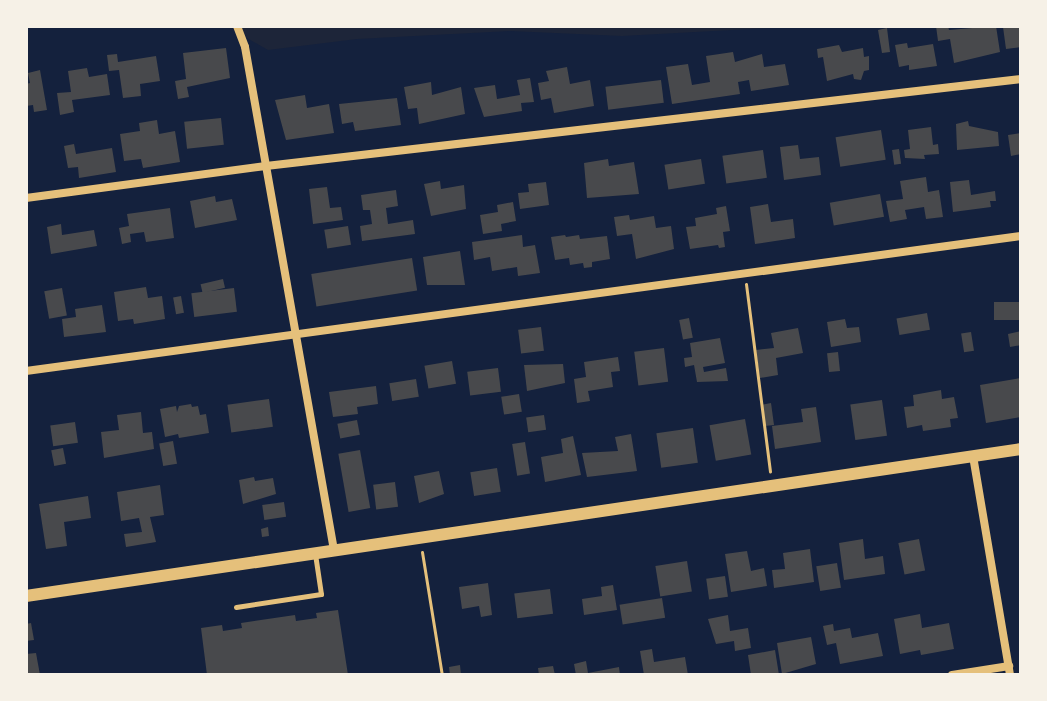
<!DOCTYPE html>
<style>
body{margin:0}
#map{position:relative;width:1047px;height:701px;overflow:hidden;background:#14213d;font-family:"Exo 2",sans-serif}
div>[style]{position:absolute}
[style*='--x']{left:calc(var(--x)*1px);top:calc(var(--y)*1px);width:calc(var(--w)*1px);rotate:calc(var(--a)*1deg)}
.green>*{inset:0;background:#1d2539}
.building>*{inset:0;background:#48494c;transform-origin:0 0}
.path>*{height:3px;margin:-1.5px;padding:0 1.5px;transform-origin:1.5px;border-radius:1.5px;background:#e5c07b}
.service>*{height:5px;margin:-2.5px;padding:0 2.5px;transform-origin:2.5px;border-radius:2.5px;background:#e5c07b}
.minor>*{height:8px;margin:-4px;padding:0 4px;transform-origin:4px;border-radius:4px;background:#e5c07b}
.tertiary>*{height:12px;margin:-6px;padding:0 6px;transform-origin:6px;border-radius:6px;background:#e5c07b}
span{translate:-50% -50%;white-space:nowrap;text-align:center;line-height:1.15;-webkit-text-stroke:8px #f6f1e7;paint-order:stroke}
.frame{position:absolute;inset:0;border:28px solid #f6f1e7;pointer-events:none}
</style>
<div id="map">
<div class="green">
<div style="clip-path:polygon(240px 26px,807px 26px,622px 36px,510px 31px,357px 39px,268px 50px,247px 38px)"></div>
</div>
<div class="building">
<div style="clip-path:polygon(936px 26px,948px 26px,949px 30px,996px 26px,1000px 52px,954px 63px,950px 39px,938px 41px)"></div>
<div style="clip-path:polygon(1021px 26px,1021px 47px,1006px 49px,1003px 27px)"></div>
<div style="clip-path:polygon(887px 28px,890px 52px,882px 53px,878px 30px)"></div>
<div style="clip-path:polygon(907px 43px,908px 48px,933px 44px,937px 66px,909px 70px,909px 65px,899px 67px,895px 45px)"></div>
<div style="clip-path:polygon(839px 45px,842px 52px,863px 48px,864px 57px,869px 56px,869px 70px,864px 71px,861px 80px,854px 79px,853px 74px,827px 81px,823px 57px,818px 58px,817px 49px)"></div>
<div style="clip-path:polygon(226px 48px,230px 78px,187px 87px,189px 97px,178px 99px,175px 81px,186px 79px,183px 53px)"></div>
<div style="clip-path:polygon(733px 52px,735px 62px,762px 54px,764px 67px,785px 64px,789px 85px,751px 91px,749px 80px,738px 82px,740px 94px,672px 104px,666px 67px,688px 64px,692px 85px,710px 82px,706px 56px)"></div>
<div style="clip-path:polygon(117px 54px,118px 62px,156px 56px,160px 81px,140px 84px,141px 96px,123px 98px,119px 70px,109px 71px,107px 55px)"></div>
<div style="clip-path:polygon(567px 67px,570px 84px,590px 80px,594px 106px,554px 113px,551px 98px,541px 100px,538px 83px,549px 81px,546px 71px)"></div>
<div style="clip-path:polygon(87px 68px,89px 77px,107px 74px,110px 95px,72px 100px,74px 112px,60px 115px,57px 93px,71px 92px,68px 71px)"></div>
<div style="clip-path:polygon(40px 70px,47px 110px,34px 112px,33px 105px,26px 106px,26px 84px,30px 83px,28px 73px)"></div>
<div style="clip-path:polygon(530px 78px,534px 102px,521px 103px,522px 111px,484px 117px,474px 88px,495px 85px,497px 99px,520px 95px,517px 80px)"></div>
<div style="left:661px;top:80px;width:23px;height:56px;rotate:83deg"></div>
<div style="clip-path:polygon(431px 82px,432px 95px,461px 87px,465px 114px,419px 124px,417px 108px,408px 109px,404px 87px)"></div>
<div style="clip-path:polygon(305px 95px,307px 108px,329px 104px,334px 133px,286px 140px,275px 100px)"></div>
<div style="clip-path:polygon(397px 98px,401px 125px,355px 131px,353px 122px,342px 124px,339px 104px)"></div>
<div style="left:221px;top:118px;width:27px;height:37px;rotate:84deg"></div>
<div style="clip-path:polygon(157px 120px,159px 134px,175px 131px,180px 162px,143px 168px,141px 159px,124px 161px,120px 134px,140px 131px,139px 123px)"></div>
<div style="clip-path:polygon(968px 121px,969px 126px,998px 132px,999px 146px,957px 150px,956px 124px)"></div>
<div style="clip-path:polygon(931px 127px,933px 145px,938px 144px,939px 154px,924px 155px,925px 159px,905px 158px,904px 150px,910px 149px,908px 130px)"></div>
<div style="left:881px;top:130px;width:30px;height:46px;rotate:81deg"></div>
<div style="clip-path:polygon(1021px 133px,1021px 154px,1011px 156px,1008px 135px)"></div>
<div style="clip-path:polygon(74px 144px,76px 154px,112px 148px,116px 172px,79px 178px,78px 167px,68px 168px,64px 146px)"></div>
<div style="clip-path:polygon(798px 145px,800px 159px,819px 157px,821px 175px,784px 180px,780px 147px)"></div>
<div style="left:899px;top:149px;width:15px;height:7px;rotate:82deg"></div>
<div style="left:763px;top:150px;width:28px;height:41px;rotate:82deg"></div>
<div style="clip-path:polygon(608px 159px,609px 166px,634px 162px,639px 194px,587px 198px,584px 163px)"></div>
<div style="left:701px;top:159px;width:25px;height:37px;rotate:81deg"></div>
<div style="clip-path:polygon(926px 177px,928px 192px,939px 190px,943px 217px,926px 219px,924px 207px,905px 210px,907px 219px,890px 222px,886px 201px,903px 199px,900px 181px)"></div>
<div style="clip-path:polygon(969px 180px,971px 195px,995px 191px,996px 201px,990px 201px,991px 207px,953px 212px,950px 182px)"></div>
<div style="clip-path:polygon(440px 181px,441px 189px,464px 185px,466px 209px,431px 216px,424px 184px)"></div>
<div style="clip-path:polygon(546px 182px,549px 205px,520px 209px,518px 193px,529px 192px,528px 184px)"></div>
<div style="clip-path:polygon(327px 187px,330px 208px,341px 207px,343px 220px,313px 224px,309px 189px)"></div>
<div style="clip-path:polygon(396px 190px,398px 206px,386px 208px,388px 224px,413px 220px,415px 234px,362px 241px,360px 226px,372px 224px,370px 210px,363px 210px,361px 195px)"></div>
<div style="left:880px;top:194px;width:23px;height:51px;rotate:80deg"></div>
<div style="clip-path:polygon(215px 196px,216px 202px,232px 199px,237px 220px,195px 228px,190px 201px)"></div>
<div style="clip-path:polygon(513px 202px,516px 221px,501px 224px,502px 231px,483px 234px,480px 215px,498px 212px,497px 205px)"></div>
<div style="clip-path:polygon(768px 204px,771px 222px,793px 219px,795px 238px,755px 244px,750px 207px)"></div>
<div style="clip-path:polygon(726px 206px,730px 231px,723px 232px,725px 247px,719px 248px,718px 245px,690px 249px,686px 227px,696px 226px,695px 218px,717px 214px,716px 208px)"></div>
<div style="clip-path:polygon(170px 208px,174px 238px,146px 242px,144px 232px,130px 234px,131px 242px,122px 244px,119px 228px,129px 226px,127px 214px)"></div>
<div style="clip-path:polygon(629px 215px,630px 220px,654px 216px,656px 228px,671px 226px,674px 249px,636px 259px,632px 234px,617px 236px,614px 217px)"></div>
<div style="clip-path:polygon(61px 224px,62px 235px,94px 230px,97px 246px,51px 254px,47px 227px)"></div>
<div style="left:348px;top:226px;width:19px;height:24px;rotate:81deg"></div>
<div style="clip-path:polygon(522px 235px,523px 247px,535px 245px,540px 273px,518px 276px,517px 267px,492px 271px,490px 257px,474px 260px,472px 242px)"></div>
<div style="clip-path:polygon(565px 235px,566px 237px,579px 235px,580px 239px,607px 236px,610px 259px,592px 262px,592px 267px,584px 268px,583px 263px,570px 265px,569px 258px,555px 260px,551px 237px)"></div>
<div style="clip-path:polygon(460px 251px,465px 285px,427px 285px,423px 257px)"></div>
<div style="left:412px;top:258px;width:33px;height:102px;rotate:81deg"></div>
<div style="left:223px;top:279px;width:9px;height:23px;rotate:77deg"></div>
<div style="clip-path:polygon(146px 287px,148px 298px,162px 296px,165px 319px,134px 324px,133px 319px,118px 321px,114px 292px)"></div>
<div style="left:62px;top:288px;width:28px;height:18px;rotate:80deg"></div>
<div style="left:234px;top:288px;width:24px;height:43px;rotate:83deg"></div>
<div style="left:181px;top:296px;width:17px;height:8px;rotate:80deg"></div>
<div style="left:1021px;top:302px;width:18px;height:27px;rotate:90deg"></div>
<div style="clip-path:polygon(102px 305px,106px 332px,64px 337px,62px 319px,76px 317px,75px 309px)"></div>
<div style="left:927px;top:313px;width:17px;height:31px;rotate:80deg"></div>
<div style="left:689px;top:318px;width:20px;height:10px;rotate:79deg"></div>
<div style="clip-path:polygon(845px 319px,847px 328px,859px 327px,861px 342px,831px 347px,827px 322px)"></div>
<div style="left:541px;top:327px;width:24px;height:23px;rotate:83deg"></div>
<div style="clip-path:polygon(798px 328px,803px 353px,776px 358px,778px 375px,760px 378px,756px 350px,774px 348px,771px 333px)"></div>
<div style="clip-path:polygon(1021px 331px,1021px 345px,1010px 347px,1008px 334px)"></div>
<div style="left:971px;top:332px;width:19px;height:10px;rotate:81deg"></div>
<div style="clip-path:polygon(720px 338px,725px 363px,703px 367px,704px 372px,726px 368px,728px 381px,697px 382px,694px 365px,685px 367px,684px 358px,692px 357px,690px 343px)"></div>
<div style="left:664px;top:348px;width:34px;height:30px;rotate:83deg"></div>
<div style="left:838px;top:352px;width:19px;height:11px;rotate:84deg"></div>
<div style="clip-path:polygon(618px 357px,620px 371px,611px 372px,613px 387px,588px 391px,590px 401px,577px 403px,574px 379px,586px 377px,584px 362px)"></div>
<div style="left:452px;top:361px;width:23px;height:28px;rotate:80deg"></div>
<div style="clip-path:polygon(563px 364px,565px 383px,527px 391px,524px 365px)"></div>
<div style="left:498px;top:368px;width:24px;height:31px;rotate:83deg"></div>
<div style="clip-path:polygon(1021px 378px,1021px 417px,986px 423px,980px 385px)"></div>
<div style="left:416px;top:379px;width:18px;height:27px;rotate:81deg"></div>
<div style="clip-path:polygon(376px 386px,378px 404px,357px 407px,358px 414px,333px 417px,329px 392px)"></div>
<div style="clip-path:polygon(941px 390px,942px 399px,954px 397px,958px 418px,950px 419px,951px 427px,923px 431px,922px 425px,907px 428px,904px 407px,914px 406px,913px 395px)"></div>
<div style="left:519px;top:394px;width:18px;height:18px;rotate:81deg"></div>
<div style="left:269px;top:399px;width:28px;height:42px;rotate:82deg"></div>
<div style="left:882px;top:400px;width:36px;height:32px;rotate:82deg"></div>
<div style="clip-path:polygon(771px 403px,774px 425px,765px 426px,761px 405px)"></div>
<div style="clip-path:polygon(191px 404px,192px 407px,198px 406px,200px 415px,206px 414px,209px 433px,179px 438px,178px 434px,165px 437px,160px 409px,176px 406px,177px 412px,179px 406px)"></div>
<div style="clip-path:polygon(816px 407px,821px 442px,775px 449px,772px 426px,803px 422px,801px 409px)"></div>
<div style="clip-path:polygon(141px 412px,143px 433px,152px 432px,154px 449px,104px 458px,101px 432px,119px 430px,117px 415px)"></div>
<div style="left:544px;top:415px;width:15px;height:18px;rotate:82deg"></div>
<div style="left:745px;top:419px;width:36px;height:36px;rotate:80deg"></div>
<div style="left:357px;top:420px;width:15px;height:20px;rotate:79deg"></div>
<div style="left:75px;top:422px;width:21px;height:25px;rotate:82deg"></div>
<div style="left:693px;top:428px;width:35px;height:37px;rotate:82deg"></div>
<div style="clip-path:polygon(631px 434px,637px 471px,587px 477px,582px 453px,618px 451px,615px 437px)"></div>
<div style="clip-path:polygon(573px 436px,581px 475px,545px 482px,541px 457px,563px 453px,561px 439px)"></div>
<div style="left:173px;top:441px;width:23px;height:14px;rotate:80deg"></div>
<div style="left:525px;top:442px;width:32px;height:13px;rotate:81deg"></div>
<div style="left:63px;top:448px;width:16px;height:12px;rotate:79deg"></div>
<div style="left:360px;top:450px;width:59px;height:22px;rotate:80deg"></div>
<div style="left:497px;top:468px;width:24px;height:27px;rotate:81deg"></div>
<div style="clip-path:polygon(439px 471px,444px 494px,419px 503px,414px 476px)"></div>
<div style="clip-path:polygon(254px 477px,255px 481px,273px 478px,276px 494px,243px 504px,239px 480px)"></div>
<div style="left:395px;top:482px;width:25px;height:22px;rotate:83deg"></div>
<div style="clip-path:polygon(160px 485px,164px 515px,150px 517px,156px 542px,126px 547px,124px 534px,142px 532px,139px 518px,121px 521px,117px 492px)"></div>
<div style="clip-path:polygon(88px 496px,91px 518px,64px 522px,67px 546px,46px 549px,39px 504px)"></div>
<div style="left:284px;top:502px;width:15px;height:22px;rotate:82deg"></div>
<div style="clip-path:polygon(268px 527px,269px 536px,262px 537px,261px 529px)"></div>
<div style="clip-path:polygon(863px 539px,865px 559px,883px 556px,885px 574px,844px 580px,839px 543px)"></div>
<div style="left:919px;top:539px;width:32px;height:21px;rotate:79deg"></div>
<div style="clip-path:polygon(810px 549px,814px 582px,774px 588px,772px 570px,785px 569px,783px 553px)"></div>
<div style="clip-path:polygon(747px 551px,751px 571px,764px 568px,767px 586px,731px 592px,725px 554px)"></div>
<div style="left:687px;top:561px;width:31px;height:32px;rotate:81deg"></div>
<div style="left:837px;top:563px;width:25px;height:21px;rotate:81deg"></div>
<div style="left:725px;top:576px;width:21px;height:19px;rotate:82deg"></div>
<div style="clip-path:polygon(488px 583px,492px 615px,481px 617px,479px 606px,462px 609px,459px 587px)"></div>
<div style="clip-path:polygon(613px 585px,617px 610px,584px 615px,582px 599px,602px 596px,601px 587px)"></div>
<div style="left:550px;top:589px;width:25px;height:36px;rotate:83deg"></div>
<div style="left:662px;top:598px;width:20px;height:43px;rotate:81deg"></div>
<div style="clip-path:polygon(338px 610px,348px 675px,207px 675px,201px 628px,222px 625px,223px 631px,242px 628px,241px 623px,295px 615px,296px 621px,317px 618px,316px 613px)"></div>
<div style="clip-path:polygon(920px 614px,922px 628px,949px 623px,954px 649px,921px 655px,920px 650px,900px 654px,894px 619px)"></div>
<div style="clip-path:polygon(728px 615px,730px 631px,748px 628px,751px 648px,735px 651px,734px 641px,716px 644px,708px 619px)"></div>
<div style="clip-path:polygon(31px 623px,34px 640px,26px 641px,26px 624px)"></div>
<div style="clip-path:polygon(833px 624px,834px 631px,850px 628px,852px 638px,878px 633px,883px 656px,840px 664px,836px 643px,827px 645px,823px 626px)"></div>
<div style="clip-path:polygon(811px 637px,816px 664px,782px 674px,777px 643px)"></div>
<div style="clip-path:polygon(652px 649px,654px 662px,685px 657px,688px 675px,644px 675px,640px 651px)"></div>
<div style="clip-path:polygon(775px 650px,779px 675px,751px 675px,748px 655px)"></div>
<div style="clip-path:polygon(36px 653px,40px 675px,26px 675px,26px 654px)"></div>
<div style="clip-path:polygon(586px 661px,588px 673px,619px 667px,620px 675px,576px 675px,574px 664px)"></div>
<div style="clip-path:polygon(460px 665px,461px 675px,450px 675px,449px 667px)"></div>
<div style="clip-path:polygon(553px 666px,555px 675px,539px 675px,538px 668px)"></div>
</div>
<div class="path">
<div style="--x:746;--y:284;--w:189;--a:82.7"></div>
<div style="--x:422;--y:552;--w:125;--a:80.8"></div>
</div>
<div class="service">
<div style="--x:236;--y:607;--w:86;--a:-8.7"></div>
<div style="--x:321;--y:594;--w:40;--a:-98.5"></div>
</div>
<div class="minor">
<div style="--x:237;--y:26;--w:22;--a:69"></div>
<div style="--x:245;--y:47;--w:511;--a:79.97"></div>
<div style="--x:26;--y:198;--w:242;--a:-7.6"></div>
<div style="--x:266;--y:166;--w:760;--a:-6.57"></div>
<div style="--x:26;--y:371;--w:1004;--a:-7.73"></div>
<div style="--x:973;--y:456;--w:222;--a:80.4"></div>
<div style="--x:952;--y:675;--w:58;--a:-9"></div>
</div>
<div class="tertiary">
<div style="--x:26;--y:596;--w:1006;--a:-8.4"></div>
</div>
<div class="frame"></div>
</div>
